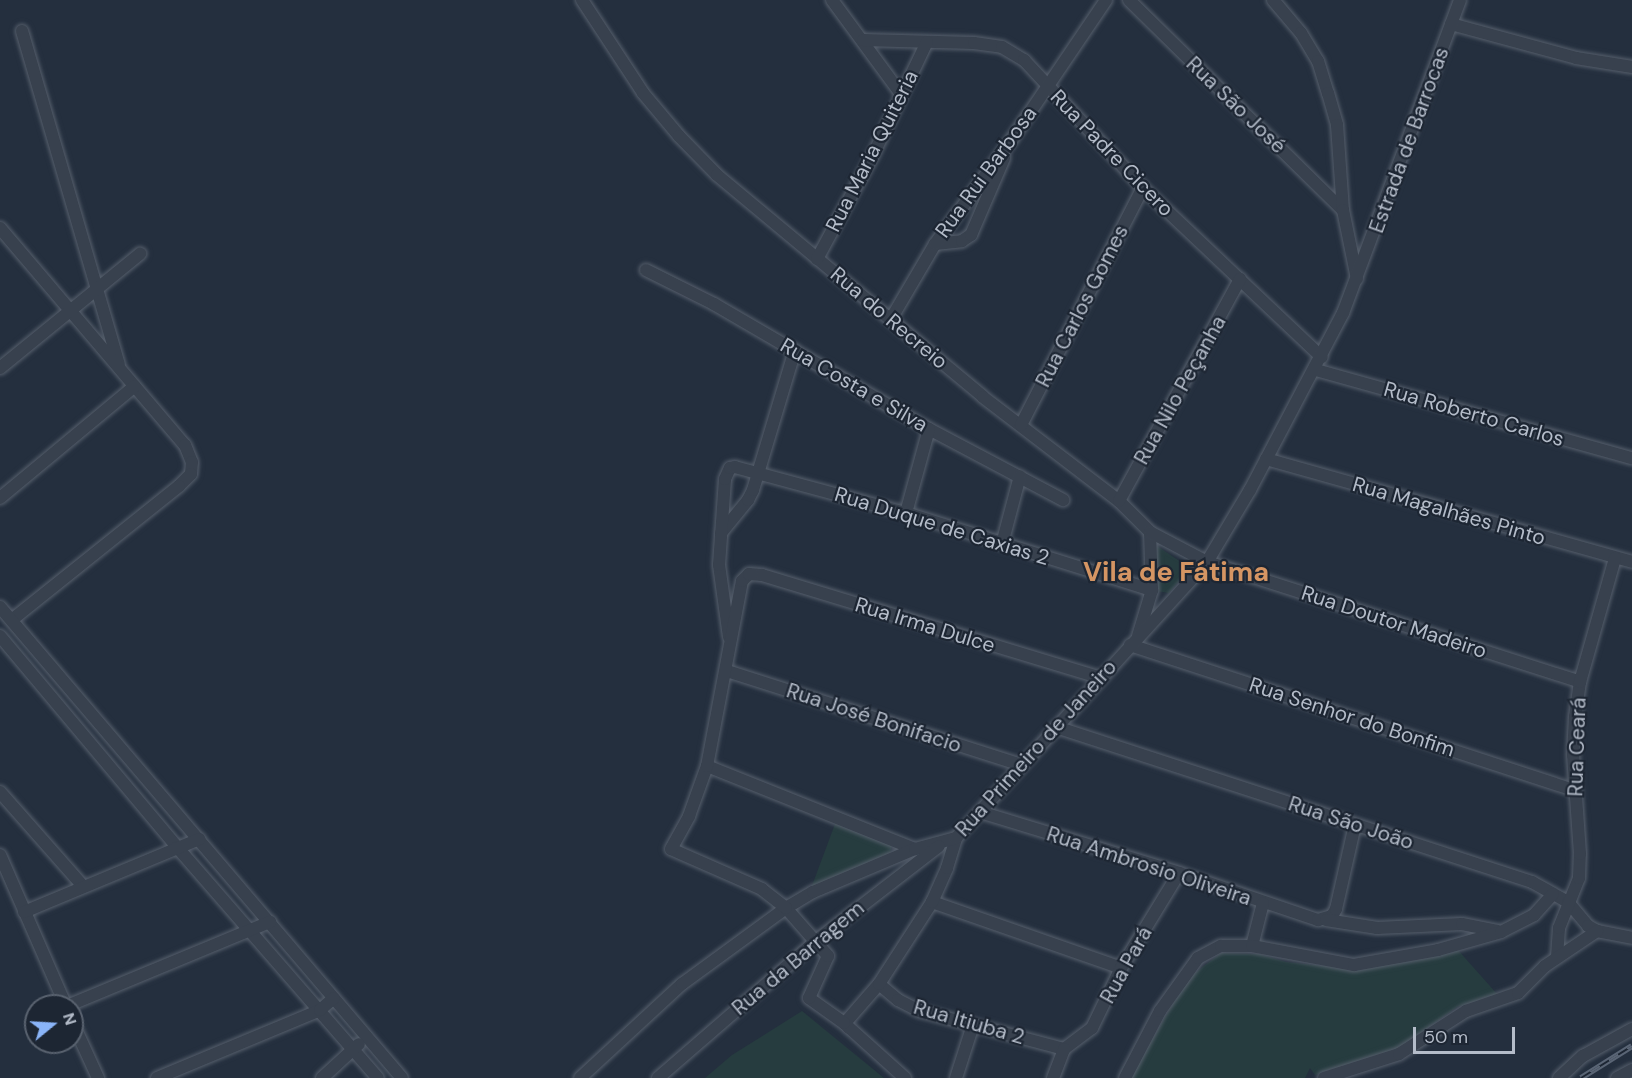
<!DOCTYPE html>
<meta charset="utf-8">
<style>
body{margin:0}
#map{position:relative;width:1632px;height:1078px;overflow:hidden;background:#242f3e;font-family:"DM Sans",sans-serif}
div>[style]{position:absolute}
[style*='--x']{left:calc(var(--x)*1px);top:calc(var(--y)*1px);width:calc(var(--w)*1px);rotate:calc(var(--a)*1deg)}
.green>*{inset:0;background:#263c3f}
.roads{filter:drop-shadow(0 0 2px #565f6c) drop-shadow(0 0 2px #565f6c)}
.minor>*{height:12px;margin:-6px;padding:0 6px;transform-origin:6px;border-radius:6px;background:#38414e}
.rail>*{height:6px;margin-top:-3px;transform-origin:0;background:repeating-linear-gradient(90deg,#1d2633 0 11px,#5a6575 0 22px);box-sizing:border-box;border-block:2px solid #5a6575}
span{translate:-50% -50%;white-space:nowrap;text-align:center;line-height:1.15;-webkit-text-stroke:4.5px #1d2633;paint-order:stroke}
.street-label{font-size:21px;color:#b4bcc9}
.district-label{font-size:27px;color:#d59563;font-weight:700}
.north{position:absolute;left:24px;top:994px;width:60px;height:60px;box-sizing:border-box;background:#1d2633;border:2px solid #59626f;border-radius:50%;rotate:72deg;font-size:16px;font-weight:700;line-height:24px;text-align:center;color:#b4bcc9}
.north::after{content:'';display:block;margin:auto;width:21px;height:27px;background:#8ab4f8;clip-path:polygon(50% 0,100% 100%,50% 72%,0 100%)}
.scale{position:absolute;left:1413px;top:1027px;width:102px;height:27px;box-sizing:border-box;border:3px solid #b4bcc9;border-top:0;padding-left:8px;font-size:18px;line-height:21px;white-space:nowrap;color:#b4bcc9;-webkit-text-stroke:4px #1d2633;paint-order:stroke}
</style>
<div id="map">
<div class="green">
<div style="clip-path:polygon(1157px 546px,1190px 568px,1169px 593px,1156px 591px)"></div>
<div style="clip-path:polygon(835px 824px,881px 838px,892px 845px,890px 853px,810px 891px)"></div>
<div style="clip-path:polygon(1457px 949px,1498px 995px,1457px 1007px,1401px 1047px,1315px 1075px,1310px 1068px,1305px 1078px,1130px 1078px,1187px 979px,1221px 953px,1259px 954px,1286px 962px,1355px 969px)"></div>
<div style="clip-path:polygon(802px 1011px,884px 1078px,705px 1078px,732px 1055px)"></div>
</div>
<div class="roads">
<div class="minor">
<div style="--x:582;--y:0;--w:111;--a:56.7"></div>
<div style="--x:643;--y:93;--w:56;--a:50.1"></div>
<div style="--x:679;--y:136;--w:54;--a:45.7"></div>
<div style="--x:717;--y:175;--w:346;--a:39.8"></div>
<div style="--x:983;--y:397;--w:171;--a:37.4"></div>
<div style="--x:1119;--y:501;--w:44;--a:45"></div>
<div style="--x:1150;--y:532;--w:58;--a:88"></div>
<div style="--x:1152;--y:590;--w:48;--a:106.9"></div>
<div style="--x:832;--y:0;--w:117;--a:53.7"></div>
<div style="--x:1129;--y:0;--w:300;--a:44.5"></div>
<div style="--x:1273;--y:0;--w:43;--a:49.7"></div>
<div style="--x:1301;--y:33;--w:33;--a:59"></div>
<div style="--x:1318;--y:61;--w:34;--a:73"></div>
<div style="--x:1328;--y:93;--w:33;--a:74"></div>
<div style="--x:1337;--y:125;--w:85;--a:86"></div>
<div style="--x:1343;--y:210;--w:70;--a:78.5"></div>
<div style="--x:1451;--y:24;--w:130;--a:15.2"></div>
<div style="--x:1576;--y:58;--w:57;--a:9.1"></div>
<div style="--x:22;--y:31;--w:347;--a:73.8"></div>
<div style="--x:863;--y:40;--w:111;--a:1.5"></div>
<div style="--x:974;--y:43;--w:28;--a:8"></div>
<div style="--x:1002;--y:47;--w:26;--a:31"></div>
<div style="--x:1024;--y:60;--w:175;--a:47.1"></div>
<div style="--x:1143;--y:188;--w:246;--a:43.4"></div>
<div style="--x:0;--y:228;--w:285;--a:49.6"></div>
<div style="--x:185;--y:445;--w:18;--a:68"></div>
<div style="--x:192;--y:462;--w:12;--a:95"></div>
<div style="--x:191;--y:474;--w:17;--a:135"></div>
<div style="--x:179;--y:486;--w:214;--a:141.3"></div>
<div style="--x:935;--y:244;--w:27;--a:-6"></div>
<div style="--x:962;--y:241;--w:11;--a:-34"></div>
<div style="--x:971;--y:235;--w:84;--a:-66.8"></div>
<div style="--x:817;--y:259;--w:120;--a:-61.7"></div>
<div style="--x:874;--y:153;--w:123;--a:-64.5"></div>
<div style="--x:646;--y:270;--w:76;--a:26.6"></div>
<div style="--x:714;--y:304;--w:249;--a:30.2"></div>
<div style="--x:929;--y:429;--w:152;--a:27.9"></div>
<div style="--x:891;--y:319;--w:87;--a:-59.6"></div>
<div style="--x:935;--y:244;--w:130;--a:-53.7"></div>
<div style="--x:1012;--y:139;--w:168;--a:-55.9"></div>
<div style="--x:0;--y:368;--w:181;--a:-39.2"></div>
<div style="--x:1316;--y:370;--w:328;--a:15.6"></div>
<div style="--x:1021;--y:425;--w:267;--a:-62.8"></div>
<div style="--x:1266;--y:459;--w:380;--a:15.7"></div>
<div style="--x:0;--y:498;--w:175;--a:-39.7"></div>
<div style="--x:1119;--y:501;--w:253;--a:-61.4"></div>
<div style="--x:906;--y:513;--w:87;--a:-74.7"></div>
<div style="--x:1150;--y:532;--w:64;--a:27.8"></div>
<div style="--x:1207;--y:562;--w:392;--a:17.8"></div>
<div style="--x:721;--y:533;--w:43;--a:-50.7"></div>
<div style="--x:748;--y:500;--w:11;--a:-63"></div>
<div style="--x:753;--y:490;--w:146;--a:-73.3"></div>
<div style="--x:1002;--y:544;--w:70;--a:-75.2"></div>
<div style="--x:0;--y:607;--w:619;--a:49.52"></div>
<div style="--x:0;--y:636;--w:275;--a:50"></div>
<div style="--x:177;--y:847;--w:306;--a:49"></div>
<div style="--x:729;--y:637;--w:73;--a:-97.9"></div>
<div style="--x:719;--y:565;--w:86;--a:-86"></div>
<div style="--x:725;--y:479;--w:12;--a:-66"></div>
<div style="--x:730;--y:468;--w:5;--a:-11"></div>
<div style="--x:735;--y:467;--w:177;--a:15.1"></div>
<div style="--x:906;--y:513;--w:258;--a:17.4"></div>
<div style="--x:1130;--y:645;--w:467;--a:18.1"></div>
<div style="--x:727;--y:671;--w:309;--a:17.7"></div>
<div style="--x:1056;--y:727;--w:501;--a:18.04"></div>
<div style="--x:1532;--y:882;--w:41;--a:29.1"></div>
<div style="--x:1568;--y:902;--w:31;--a:50"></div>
<div style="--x:1588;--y:926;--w:10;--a:29"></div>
<div style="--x:1597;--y:931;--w:36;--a:11"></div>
<div style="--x:707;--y:766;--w:224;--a:21.8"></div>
<div style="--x:0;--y:792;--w:125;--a:48.6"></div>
<div style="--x:980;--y:812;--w:208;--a:17"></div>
<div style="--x:1179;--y:873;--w:147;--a:18.7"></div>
<div style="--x:1318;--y:920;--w:15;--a:-16"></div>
<div style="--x:1332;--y:916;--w:8;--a:-60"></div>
<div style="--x:1336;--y:909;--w:86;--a:-77.3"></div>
<div style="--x:0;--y:855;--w:165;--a:66.4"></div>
<div style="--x:932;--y:902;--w:200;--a:19.2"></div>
<div style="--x:24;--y:912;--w:190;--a:-22.6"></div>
<div style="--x:1326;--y:920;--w:52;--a:8.9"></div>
<div style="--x:1377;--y:928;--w:85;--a:-2.7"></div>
<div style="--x:1462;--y:924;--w:36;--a:11"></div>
<div style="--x:1252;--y:946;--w:44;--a:-75.7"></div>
<div style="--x:1557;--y:957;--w:29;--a:-86"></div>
<div style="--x:1559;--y:928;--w:54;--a:-68.2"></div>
<div style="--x:1579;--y:878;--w:24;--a:-88"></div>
<div style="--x:1580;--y:854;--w:99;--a:-94"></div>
<div style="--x:1573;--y:755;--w:38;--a:-87"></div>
<div style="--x:1575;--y:717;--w:35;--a:-82"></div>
<div style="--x:1580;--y:682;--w:129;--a:-74.2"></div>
<div style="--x:879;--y:984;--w:25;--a:40"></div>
<div style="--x:898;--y:1000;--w:25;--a:27"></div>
<div style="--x:920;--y:1011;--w:149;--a:14.8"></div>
<div style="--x:67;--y:1006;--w:220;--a:-22.5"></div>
<div style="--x:72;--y:1021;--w:63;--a:65.5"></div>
<div style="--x:849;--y:1028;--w:6;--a:-129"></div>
<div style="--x:845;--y:1023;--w:52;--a:-48.9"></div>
<div style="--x:879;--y:984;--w:98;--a:-57.1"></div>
<div style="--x:932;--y:902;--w:37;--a:-66"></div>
<div style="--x:947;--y:868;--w:31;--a:-73"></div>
<div style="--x:1064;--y:1049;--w:35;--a:-37"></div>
<div style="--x:1092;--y:1028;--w:67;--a:-64.2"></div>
<div style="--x:1121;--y:968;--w:111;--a:-58.6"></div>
<div style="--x:157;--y:1078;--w:177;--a:-22.6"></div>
<div style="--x:320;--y:1010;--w:18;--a:-41"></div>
<div style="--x:322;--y:1078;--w:50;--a:-42.6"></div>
<div style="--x:580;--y:1078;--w:139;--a:-42.7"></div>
<div style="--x:682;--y:984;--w:129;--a:-36.2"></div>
<div style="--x:786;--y:908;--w:31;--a:-31"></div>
<div style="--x:813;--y:892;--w:111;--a:-22.9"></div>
<div style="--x:915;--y:849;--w:42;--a:-15"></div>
<div style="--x:956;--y:838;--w:373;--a:-47.7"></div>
<div style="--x:1207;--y:562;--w:84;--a:-59.2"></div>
<div style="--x:1250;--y:490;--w:200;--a:-62.3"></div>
<div style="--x:1343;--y:313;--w:334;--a:-69.5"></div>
<div style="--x:658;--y:1078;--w:209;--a:-40.9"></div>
<div style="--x:816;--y:941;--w:155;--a:-37.7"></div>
<div style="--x:905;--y:1078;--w:82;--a:-138"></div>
<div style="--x:844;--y:1023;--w:43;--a:-144.5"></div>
<div style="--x:809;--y:998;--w:46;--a:-65.7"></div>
<div style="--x:828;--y:956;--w:64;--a:-131.2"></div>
<div style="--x:786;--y:908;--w:31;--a:-142"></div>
<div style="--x:762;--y:889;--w:99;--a:-156.3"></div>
<div style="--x:671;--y:849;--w:38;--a:-61"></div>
<div style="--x:689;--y:816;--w:53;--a:-70.2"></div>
<div style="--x:707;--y:766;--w:188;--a:-79.3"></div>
<div style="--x:742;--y:581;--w:10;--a:-45"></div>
<div style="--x:749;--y:574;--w:13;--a:4"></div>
<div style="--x:762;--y:575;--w:353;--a:16.9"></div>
<div style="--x:956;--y:1078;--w:56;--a:-72.2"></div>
<div style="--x:1053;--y:1078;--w:31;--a:-69"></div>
<div style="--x:1125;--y:1078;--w:76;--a:-62.4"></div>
<div style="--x:1160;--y:1011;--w:65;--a:-54.4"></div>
<div style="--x:1198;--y:958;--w:26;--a:-28"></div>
<div style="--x:1221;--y:946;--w:31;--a:0"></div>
<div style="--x:1252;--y:946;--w:104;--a:10.6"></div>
<div style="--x:1354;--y:965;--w:85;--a:-10.1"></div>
<div style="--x:1438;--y:950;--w:66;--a:-15.9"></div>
<div style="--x:1501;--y:932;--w:37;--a:-27"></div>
<div style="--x:1534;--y:915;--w:28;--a:-48"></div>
<div style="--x:1324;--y:1078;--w:79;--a:-17.7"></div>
<div style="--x:1399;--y:1054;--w:80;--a:-32.7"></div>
<div style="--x:1466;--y:1011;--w:55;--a:-19.1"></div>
<div style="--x:1518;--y:993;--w:38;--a:-45"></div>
<div style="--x:1545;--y:966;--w:63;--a:-33.9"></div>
<div style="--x:1559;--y:1078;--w:33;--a:-43"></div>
<div style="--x:1583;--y:1056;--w:56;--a:-28.9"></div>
<div style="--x:1617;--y:1078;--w:17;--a:-28"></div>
</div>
</div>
<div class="rail">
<div style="--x:1581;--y:1078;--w:60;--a:-32.1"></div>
</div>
<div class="street-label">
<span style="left:1236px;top:105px;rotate:44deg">Rua São José</span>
<span style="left:1409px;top:140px;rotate:-70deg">Estrada de Barrocas</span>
<span style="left:872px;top:151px;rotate:-63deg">Rua Maria Quiteria</span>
<span style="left:1112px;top:153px;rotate:46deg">Rua Padre Cicero</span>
<span style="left:986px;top:172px;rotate:-54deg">Rua Rui Barbosa</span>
<span style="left:1082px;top:306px;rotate:-63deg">Rua Carlos Gomes</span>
<span style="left:889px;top:318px;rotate:40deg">Rua do Recreio</span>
<span style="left:854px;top:385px;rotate:30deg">Rua Costa e Silva</span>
<span style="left:1180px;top:390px;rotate:-61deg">Rua Nilo Peçanha</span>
<span style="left:1474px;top:414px;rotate:16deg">Rua Roberto Carlos</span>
<span style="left:1449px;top:511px;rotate:16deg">Rua Magalhães Pinto</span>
<span style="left:942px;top:526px;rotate:17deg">Rua Duque de Caxias 2</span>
<span style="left:1394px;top:622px;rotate:18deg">Rua Doutor Madeiro</span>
<span style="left:925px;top:625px;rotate:17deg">Rua Irma Dulce</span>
<span style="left:1352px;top:717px;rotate:18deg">Rua Senhor do Bonfim</span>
<span style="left:874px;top:718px;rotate:18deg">Rua José Bonifacio</span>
<span style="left:1577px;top:747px;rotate:-88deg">Rua Ceará</span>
<span style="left:1036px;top:748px;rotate:-48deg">Rua Primeiro de Janeiro</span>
<span style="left:1351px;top:823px;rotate:18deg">Rua São João</span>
<span style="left:1149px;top:866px;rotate:18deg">Rua Ambrosio Oliveira</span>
<span style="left:798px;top:958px;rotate:-40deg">Rua da Barragem</span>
<span style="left:1126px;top:965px;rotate:-61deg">Rua Pará</span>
<span style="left:969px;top:1022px;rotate:16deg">Rua Itiuba 2</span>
</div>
<div class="district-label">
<span style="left:1176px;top:572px">Vila de Fátima</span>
</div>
<div class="north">N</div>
<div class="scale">50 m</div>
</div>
